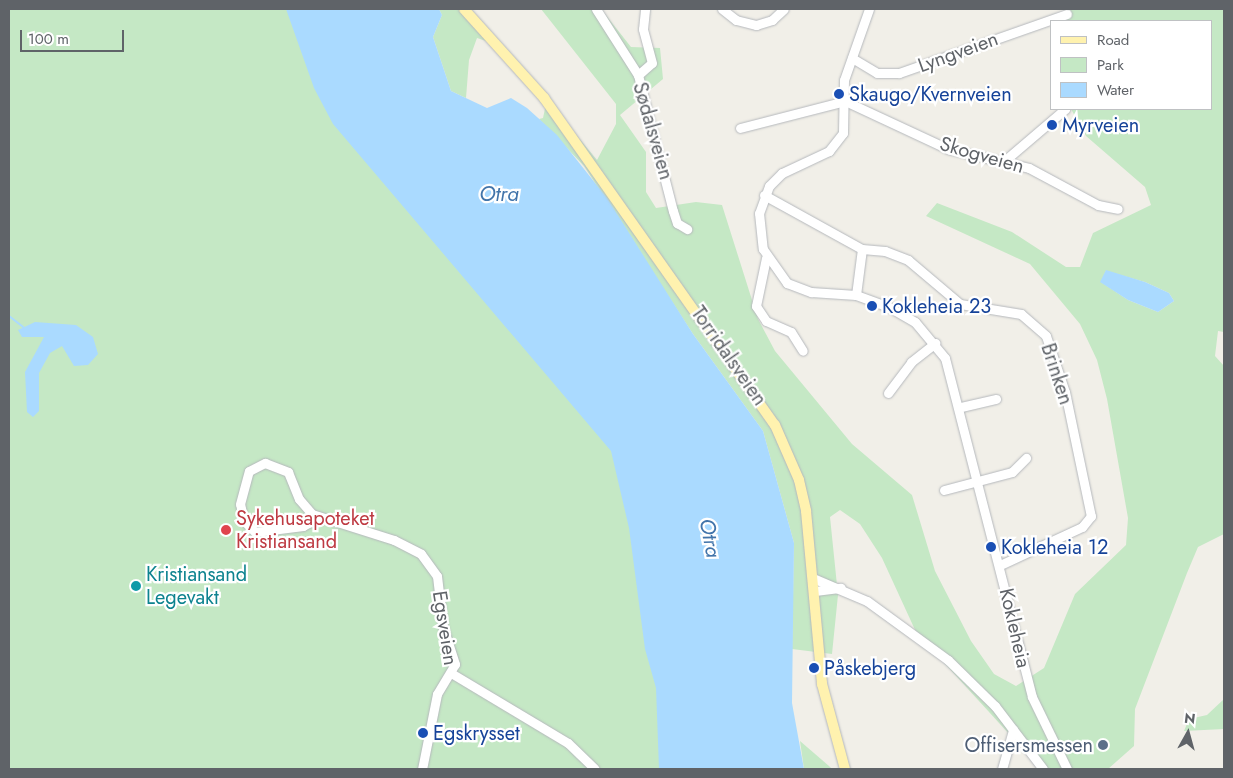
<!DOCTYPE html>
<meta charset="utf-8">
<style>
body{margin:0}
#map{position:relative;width:1233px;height:778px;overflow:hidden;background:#f1efe8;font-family:Jost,sans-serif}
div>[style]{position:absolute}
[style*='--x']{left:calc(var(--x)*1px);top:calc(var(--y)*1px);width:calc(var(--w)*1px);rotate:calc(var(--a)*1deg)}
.green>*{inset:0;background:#c5e8c5}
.water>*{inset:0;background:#aadaff}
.stream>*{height:2px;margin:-1px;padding:0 1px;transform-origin:1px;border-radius:1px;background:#aadaff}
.roads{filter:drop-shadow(0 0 1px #b5b8bc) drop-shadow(0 0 1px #b5b8bc)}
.minor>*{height:9px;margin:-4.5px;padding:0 4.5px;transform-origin:4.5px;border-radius:4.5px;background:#fff}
.major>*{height:10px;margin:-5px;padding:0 5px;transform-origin:5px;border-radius:5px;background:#fff2af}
.dots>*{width:14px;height:14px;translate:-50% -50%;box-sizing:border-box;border:2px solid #fff;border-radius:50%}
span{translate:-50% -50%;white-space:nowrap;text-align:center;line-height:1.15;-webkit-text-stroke:4.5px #fff;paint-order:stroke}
.street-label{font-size:20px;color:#5f6368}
.transit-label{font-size:20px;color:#164399}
.left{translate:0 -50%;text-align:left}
.health-label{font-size:20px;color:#be3a42}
.culture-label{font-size:20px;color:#0d838f}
.service-label{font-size:20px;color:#4e5e75}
.right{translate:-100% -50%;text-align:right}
.water-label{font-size:21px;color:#4174aa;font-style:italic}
.frame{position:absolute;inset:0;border:10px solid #5f6368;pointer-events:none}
.legend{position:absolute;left:1050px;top:20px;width:162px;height:90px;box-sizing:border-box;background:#fff;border:1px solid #bfc1c3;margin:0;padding:6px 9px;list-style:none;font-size:15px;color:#5f6368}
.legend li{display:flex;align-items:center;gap:10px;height:25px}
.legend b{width:25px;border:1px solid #bfc1c3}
.north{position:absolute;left:1163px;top:708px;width:50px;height:50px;-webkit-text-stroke:4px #fff;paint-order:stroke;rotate:7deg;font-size:14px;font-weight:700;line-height:20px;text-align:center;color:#5f6368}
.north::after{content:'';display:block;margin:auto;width:18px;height:22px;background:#5f6368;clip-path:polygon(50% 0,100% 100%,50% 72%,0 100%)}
.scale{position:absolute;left:20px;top:30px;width:104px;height:22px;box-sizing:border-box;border:2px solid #5f6368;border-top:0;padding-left:6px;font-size:15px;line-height:18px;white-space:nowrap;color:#5f6368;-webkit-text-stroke:4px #fff;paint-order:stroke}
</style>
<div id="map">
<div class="green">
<div style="clip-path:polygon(9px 9px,333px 9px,631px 419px,715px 769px,9px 769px)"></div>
<div style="clip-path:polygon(evenodd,439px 9px,463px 9px,529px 78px,597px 160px,616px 124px,616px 104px,541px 9px,601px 9px,631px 47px,660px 48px,663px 79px,620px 115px,646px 152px,646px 192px,656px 208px,696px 202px,722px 205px,758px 319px,775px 351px,852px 444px,912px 495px,935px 571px,971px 641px,994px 674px,1016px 686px,1044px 668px,1075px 594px,1126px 545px,1128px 518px,1107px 399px,1097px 360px,1080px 324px,1030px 264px,926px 216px,937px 203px,1012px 232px,1066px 267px,1080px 267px,1093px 233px,1151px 205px,1145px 187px,1086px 136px,1071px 109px,1212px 109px,1212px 21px,1067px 21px,1067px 9px,1224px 9px,1224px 332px,1218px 331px,1215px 356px,1224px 366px,1224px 534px,1198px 547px,1187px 573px,1135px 709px,1134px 746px,1108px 769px,1041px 769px,916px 632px,882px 558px,860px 524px,840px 510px,830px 517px,838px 595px,832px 654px,792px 649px,794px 543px,763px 431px,693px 334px,584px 166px,539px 119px,543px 118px,546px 104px,519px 68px,495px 44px,477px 38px,469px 60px,466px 98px,451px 91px,433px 37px,442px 15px,439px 9px,1106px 271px,1145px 282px,1169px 293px,1174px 301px,1158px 312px,1128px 300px,1101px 282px,1106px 271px)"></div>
<div style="clip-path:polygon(1224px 699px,1224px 729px,1184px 731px,1189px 719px,1207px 715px)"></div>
<div style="clip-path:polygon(800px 741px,829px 766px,832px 769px,804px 769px)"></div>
</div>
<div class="water">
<div style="clip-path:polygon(286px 9px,439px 9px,442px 15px,433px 37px,451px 91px,487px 108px,511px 98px,527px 108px,557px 135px,607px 198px,693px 334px,763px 431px,794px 543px,792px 703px,804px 769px,659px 769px,656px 688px,645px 649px,629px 528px,611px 451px,333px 124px,314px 88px)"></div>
<div style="clip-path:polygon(1106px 270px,1145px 282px,1169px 293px,1174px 301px,1158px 312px,1128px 300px,1100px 282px)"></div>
<div style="clip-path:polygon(35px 322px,76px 325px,93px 337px,98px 354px,88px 365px,74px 366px,62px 346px,50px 353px,39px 373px,39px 411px,33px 417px,27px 412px,25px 372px,44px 337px,22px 337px,18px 330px)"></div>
</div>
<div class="stream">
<div style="--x:9;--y:316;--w:18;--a:38"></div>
</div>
<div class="roads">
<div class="minor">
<div style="--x:596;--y:9;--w:78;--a:57.5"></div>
<div style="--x:638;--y:75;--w:140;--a:75.6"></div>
<div style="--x:673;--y:211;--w:13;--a:72"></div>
<div style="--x:677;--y:223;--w:12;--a:31"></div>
<div style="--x:722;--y:9;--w:18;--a:38"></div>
<div style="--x:736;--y:20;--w:21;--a:14"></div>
<div style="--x:756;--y:25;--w:17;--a:-17"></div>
<div style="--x:772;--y:20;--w:16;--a:-43"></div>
<div style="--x:869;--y:9;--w:75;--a:109.4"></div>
<div style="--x:844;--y:80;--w:53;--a:91.1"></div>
<div style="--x:843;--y:133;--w:23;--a:128"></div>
<div style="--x:829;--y:151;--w:52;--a:154.9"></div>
<div style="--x:782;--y:173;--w:18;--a:135"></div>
<div style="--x:769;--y:186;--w:29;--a:110"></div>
<div style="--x:759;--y:213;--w:36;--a:84"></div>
<div style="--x:763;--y:249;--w:42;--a:54.8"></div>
<div style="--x:787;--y:283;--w:26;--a:21"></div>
<div style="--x:811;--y:292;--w:45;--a:3.8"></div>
<div style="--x:856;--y:295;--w:35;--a:20"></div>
<div style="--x:889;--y:307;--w:30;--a:30"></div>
<div style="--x:915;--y:322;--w:47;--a:50.2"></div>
<div style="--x:945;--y:358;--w:350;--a:75.6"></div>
<div style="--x:1032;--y:697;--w:80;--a:64.1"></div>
<div style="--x:852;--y:58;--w:29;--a:31"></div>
<div style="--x:877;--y:73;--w:22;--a:0"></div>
<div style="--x:899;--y:73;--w:178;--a:-19.4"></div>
<div style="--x:638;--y:75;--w:18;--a:-41"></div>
<div style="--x:652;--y:63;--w:35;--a:-105"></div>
<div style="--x:643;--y:29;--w:20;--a:-84"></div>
<div style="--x:740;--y:128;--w:108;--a:-14.4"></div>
<div style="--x:845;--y:101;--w:114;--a:25"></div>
<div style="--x:948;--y:149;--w:83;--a:13.2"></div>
<div style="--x:1029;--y:168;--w:78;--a:28.2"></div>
<div style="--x:1098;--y:205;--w:20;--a:11"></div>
<div style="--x:1003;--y:162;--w:82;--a:-40.5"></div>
<div style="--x:764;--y:195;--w:112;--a:28.9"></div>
<div style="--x:862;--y:249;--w:23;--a:5"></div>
<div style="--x:885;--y:251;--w:25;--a:21"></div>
<div style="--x:908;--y:260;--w:68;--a:40.2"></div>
<div style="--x:960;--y:304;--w:62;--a:9.3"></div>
<div style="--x:1021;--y:314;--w:33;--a:41"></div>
<div style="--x:1046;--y:336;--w:59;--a:71.3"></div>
<div style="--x:1065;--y:392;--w:127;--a:78.2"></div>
<div style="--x:1091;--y:516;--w:14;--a:129"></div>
<div style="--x:1082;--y:527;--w:90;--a:155.1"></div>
<div style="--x:766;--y:258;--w:49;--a:101.8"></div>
<div style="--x:756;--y:306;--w:18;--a:56"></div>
<div style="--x:766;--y:321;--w:27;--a:24"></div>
<div style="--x:791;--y:332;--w:22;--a:58"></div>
<div style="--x:856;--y:295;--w:46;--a:-82.6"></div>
<div style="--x:888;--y:393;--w:39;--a:-53"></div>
<div style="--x:911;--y:362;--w:31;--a:-38"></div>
<div style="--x:961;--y:407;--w:36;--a:-13"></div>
<div style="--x:944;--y:490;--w:70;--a:-14.8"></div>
<div style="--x:1012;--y:472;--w:20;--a:-45"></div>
<div style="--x:319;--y:517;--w:18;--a:151"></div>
<div style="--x:303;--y:526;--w:48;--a:172.9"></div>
<div style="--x:255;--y:532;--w:16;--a:-135"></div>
<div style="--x:244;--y:521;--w:17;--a:-103"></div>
<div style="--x:240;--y:504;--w:34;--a:-75"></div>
<div style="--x:249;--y:471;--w:18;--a:-27"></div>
<div style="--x:265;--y:463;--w:25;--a:21"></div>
<div style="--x:288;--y:472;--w:29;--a:68"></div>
<div style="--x:299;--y:499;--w:20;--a:49"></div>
<div style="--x:312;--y:514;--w:86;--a:17.6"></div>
<div style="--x:394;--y:540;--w:30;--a:27"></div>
<div style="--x:421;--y:554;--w:27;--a:54"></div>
<div style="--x:437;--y:576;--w:51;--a:83.3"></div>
<div style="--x:443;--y:627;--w:39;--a:72"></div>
<div style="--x:455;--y:664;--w:35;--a:121"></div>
<div style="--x:437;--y:694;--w:76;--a:101.3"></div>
<div style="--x:815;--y:579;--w:56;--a:22.9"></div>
<div style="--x:867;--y:601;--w:100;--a:36.1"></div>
<div style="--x:948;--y:660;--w:66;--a:44.4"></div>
<div style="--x:995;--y:706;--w:79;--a:52.7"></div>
<div style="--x:815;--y:591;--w:26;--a:-7"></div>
<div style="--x:451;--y:673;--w:136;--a:30.9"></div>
<div style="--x:568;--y:743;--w:37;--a:44"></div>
<div style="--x:1002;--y:769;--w:41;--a:-74.2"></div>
</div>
<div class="major">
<div style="--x:464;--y:9;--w:120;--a:48"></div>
<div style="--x:544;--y:98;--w:400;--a:54.8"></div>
<div style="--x:775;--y:425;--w:60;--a:66.4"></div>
<div style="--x:799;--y:480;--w:32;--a:77"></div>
<div style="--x:806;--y:511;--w:174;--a:84.7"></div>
<div style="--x:822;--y:684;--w:88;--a:74.9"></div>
</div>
</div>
<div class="dots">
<div style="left:839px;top:94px;background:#1a4fb4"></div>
<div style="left:1052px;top:125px;background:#1a4fb4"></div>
<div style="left:872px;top:306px;background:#1a4fb4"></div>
<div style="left:226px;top:530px;background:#e0444e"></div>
<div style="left:991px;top:547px;background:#1a4fb4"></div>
<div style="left:136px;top:586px;background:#0f9aa8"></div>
<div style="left:814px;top:668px;background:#1a4fb4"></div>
<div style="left:423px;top:733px;background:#1a4fb4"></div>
<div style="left:1103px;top:745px;background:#5c6f8a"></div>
</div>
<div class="street-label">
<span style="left:958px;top:52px;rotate:-20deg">Lyngveien</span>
<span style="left:653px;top:131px;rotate:74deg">Sødalsveien</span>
<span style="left:982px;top:155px;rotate:16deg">Skogveien</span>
<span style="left:729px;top:356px;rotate:55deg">Torridalsveien</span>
<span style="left:1057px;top:374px;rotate:72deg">Brinken</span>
<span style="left:445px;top:628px;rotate:81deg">Egsveien</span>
<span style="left:1015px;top:628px;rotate:77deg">Kokleheia</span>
</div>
<div class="transit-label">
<span class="left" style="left:849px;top:94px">Skaugo/Kvernveien</span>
<span class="left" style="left:1062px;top:125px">Myrveien</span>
<span class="left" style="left:882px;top:306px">Kokleheia 23</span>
<span class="left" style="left:1001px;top:547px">Kokleheia 12</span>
<span class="left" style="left:824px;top:668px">Påskebjerg</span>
<span class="left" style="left:433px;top:733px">Egskrysset</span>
</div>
<div class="health-label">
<span class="left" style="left:236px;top:530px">Sykehusapoteket<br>Kristiansand</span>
</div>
<div class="culture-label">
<span class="left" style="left:146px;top:586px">Kristiansand<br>Legevakt</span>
</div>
<div class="service-label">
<span class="right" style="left:1093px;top:745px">Offisersmessen</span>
</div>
<div class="water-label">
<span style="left:499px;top:194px">Otra</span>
<span style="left:710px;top:538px;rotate:79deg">Otra</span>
</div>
<div class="frame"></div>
<ul class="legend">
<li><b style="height:6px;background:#fff2af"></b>Road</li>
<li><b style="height:14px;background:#c5e8c5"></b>Park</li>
<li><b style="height:14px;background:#aadaff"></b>Water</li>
</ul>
<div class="north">N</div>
<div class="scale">100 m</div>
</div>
